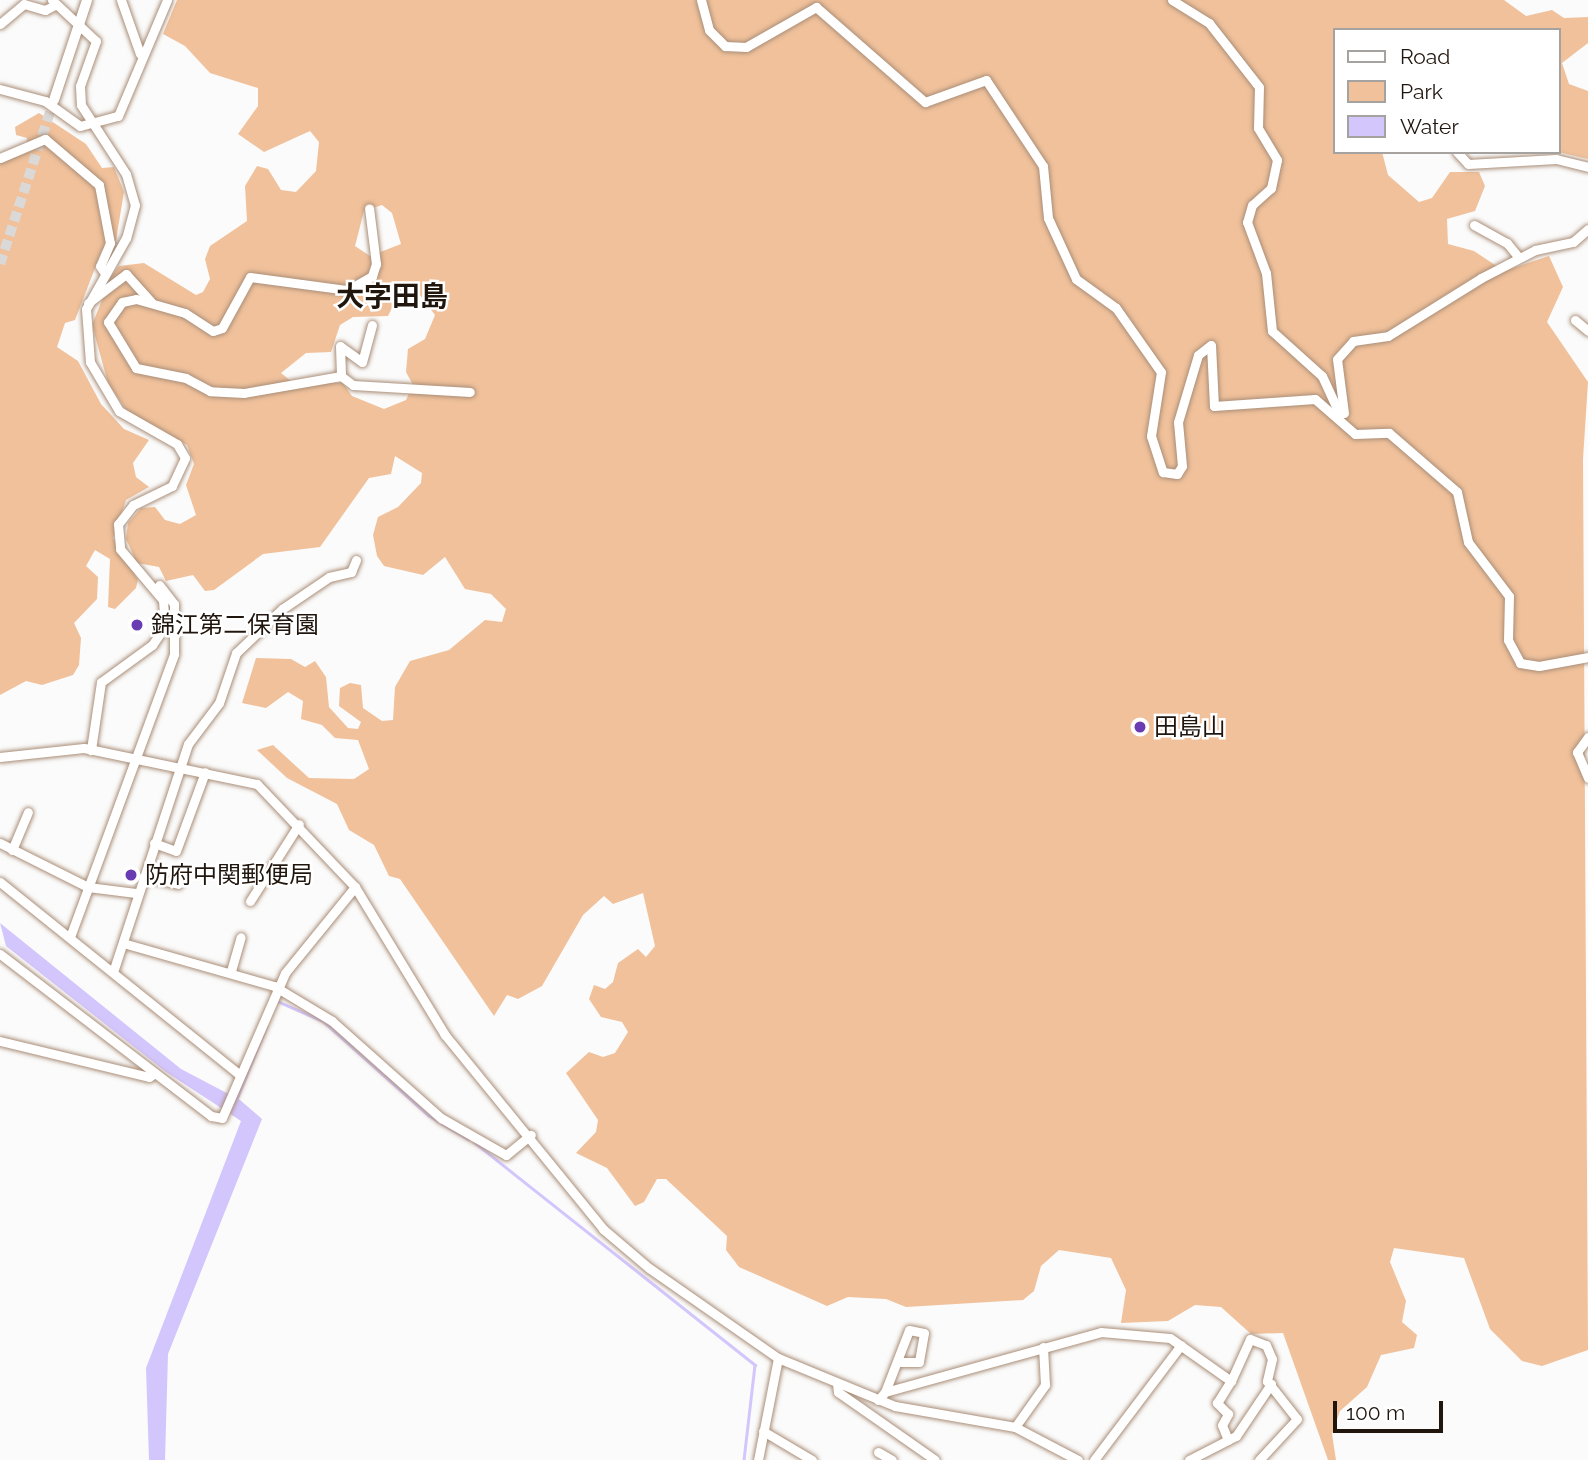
<!DOCTYPE html>
<meta charset="utf-8">
<style>
body{margin:0}
#map{position:relative;width:1588px;height:1460px;overflow:hidden;background:#fbfbfb;font-family:Raleway,"Noto Sans JP",sans-serif}
div>[style]{position:absolute}
[style*='--x']{left:calc(var(--x)*1px);top:calc(var(--y)*1px);width:calc(var(--w)*1px);rotate:calc(var(--a)*1deg)}
.green>*{inset:0;background:#f0c19b}
.water>*{inset:0;background:#d3c6fc}
.stream>*{height:2.5px;margin:-1.25px;padding:0 1.25px;transform-origin:1.25px;border-radius:1.25px;background:#d3c6fc}
.major-tunnel>*{height:10px;margin-top:-5px;transform-origin:0;background:repeating-linear-gradient(90deg,#dad9d7 0 10px,transparent 0 15px)}
.roads{filter:drop-shadow(0 0 2px #aa8e78) drop-shadow(0 0 2px #aa8e78)}
.minor>*{height:9px;margin:-4.5px;padding:0 4.5px;transform-origin:4.5px;border-radius:4.5px;background:#fff}
.major>*{height:10px;margin:-5px;padding:0 5px;transform-origin:5px;border-radius:5px;background:#fff}
.dots>*{width:19px;height:19px;translate:-50% -50%;box-sizing:border-box;border:4px solid #fff;border-radius:50%}
span{translate:-50% -50%;white-space:nowrap;text-align:center;line-height:1.15;-webkit-text-stroke:5px #fff;paint-order:stroke}
.poi-label{font-size:24px;color:#21160e}
.left{translate:0 -50%;text-align:left}
.quarter-label{font-size:28px;color:#21160e;font-weight:700}
.legend{position:absolute;left:1333px;top:28px;width:228px;height:126px;box-sizing:border-box;background:#fff;border:2px solid #a6a29f;margin:0;padding:9px 12px;list-style:none;font-size:21px;color:#21160e}
.legend li{display:flex;align-items:center;gap:14px;height:35px}
.legend b{width:35px;border:2px solid #a6a29f}
.scale{position:absolute;left:1333px;top:1401px;width:110px;height:32px;box-sizing:border-box;border:4px solid #21160e;border-top:0;padding-left:9px;font-size:21px;line-height:24px;white-space:nowrap;color:#21160e;-webkit-text-stroke:5px #fff;paint-order:stroke}
</style>
<div id="map">
<div class="green">
<div style="clip-path:polygon(evenodd,177px 0,1504px 0,1526px 16px,1552px 10px,1564px 18px,1588px 17px,1588px 43px,1562px 63px,1569px 84px,1588px 91px,1588px 159px,1558px 152px,1558px 30px,1334px 30px,1334px 152px,1382px 152px,1388px 175px,1419px 202px,1432px 198px,1450px 172px,1479px 172px,1485px 186px,1475px 211px,1447px 219px,1448px 244px,1474px 251px,1504px 271px,1549px 256px,1563px 287px,1547px 322px,1588px 382px,1583px 459px,1588px 1350px,1542px 1366px,1522px 1361px,1490px 1329px,1464px 1258px,1394px 1248px,1390px 1262px,1406px 1301px,1402px 1322px,1417px 1335px,1414px 1348px,1381px 1355px,1367px 1387px,1340px 1411px,1332px 1434px,1336px 1460px,1328px 1460px,1283px 1333px,1251px 1334px,1221px 1307px,1195px 1305px,1168px 1321px,1121px 1323px,1126px 1290px,1111px 1258px,1059px 1250px,1041px 1266px,1034px 1291px,1023px 1300px,906px 1307px,886px 1299px,848px 1297px,827px 1306px,739px 1267px,726px 1250px,727px 1236px,666px 1179px,657px 1179px,644px 1202px,635px 1206px,607px 1168px,576px 1153px,596px 1132px,598px 1120px,566px 1073px,589px 1052px,603px 1057px,615px 1053px,628px 1032px,622px 1022px,601px 1017px,589px 999px,594px 985px,605px 989px,613px 982px,618px 963px,638px 949px,646px 957px,655px 946px,643px 893px,613px 904px,604px 896px,583px 915px,542px 986px,518px 999px,507px 995px,494px 1016px,400px 879px,389px 876px,374px 845px,349px 830px,337px 804px,287px 778px,257px 750px,273px 745px,309px 778px,354px 779px,369px 769px,358px 740px,335px 738px,322px 725px,301px 719px,303px 701px,288px 692px,266px 708px,242px 703px,256px 658px,291px 659px,305px 667px,315px 661px,326px 677px,329px 707px,348px 728px,358px 729px,361px 722px,339px 706px,340px 688px,350px 683px,361px 685px,363px 708px,382px 721px,393px 720px,395px 687px,410px 661px,449px 650px,485px 620px,502px 622px,506px 609px,491px 594px,465px 589px,445px 557px,423px 575px,384px 566px,377px 556px,373px 535px,378px 517px,398px 507px,421px 483px,422px 473px,395px 456px,391px 474px,369px 478px,320px 547px,263px 554px,214px 590px,205px 591px,193px 575px,166px 581px,159px 567px,137px 563px,126px 539px,128px 523px,141px 508px,155px 507px,165px 520px,180px 524px,196px 515px,186px 485px,194px 464px,187px 445px,128px 413px,108px 383px,92px 325px,112px 275px,119px 266px,144px 263px,196px 295px,203px 292px,210px 279px,205px 259px,210px 246px,247px 221px,245px 186px,257px 166px,268px 169px,281px 190px,296px 192px,316px 171px,319px 142px,310px 131px,264px 152px,238px 134px,258px 106px,258px 88px,210px 73px,185px 46px,163px 34px,177px 0,382px 205px,392px 213px,401px 244px,370px 256px,355px 246px,364px 211px,382px 205px,177px 0,403px 286px,417px 291px,435px 315px,425px 339px,408px 349px,406px 372px,413px 385px,406px 400px,384px 409px,352px 396px,343px 383px,291px 381px,281px 373px,306px 353px,331px 352px,340px 325px,353px 317px,388px 316px,403px 286px)"></div>
<div style="clip-path:polygon(39px 113px,86px 144px,102px 168px,114px 167px,124px 192px,116px 240px,102px 250px,75px 320px,65px 323px,57px 347px,78px 361px,101px 404px,124px 429px,149px 440px,133px 463px,136px 477px,149px 487px,126px 500px,113px 538px,138px 580px,136px 588px,115px 609px,108px 607px,110px 559px,95px 550px,86px 566px,98px 577px,97px 599px,74px 623px,81px 638px,79px 665px,73px 675px,42px 685px,26px 681px,0 695px,0 163px,26px 149px,27px 138px,16px 135px,15px 127px)"></div>
</div>
<div class="water">
<div style="clip-path:polygon(0 923px,181px 1069px,240px 1100px,262px 1119px,168px 1354px,165px 1460px,149px 1460px,146px 1368px,241px 1121px,166px 1072px,6px 946px)"></div>
</div>
<div class="stream">
<div style="--x:277;--y:1001;--w:50;--a:23.5"></div>
<div style="--x:323;--y:1021;--w:141;--a:41.8"></div>
<div style="--x:428;--y:1115;--w:47;--a:31"></div>
<div style="--x:237;--y:1098;--w:77;--a:-67.8"></div>
<div style="--x:474;--y:1142;--w:359;--a:38.4"></div>
<div style="--x:755;--y:1365;--w:96;--a:96.6"></div>
</div>
<div class="major-tunnel">
<div style="--x:0;--y:264;--w:173;--a:-71.8"></div>
</div>
<div class="roads">
<div class="minor">
<div style="--x:52;--y:0;--w:60;--a:43"></div>
<div style="--x:96;--y:41;--w:48;--a:109.6"></div>
<div style="--x:80;--y:86;--w:19;--a:87"></div>
<div style="--x:81;--y:105;--w:82;--a:56.9"></div>
<div style="--x:126;--y:174;--w:32;--a:74"></div>
<div style="--x:135;--y:205;--w:34;--a:105"></div>
<div style="--x:126;--y:238;--w:81;--a:119.4"></div>
<div style="--x:86;--y:309;--w:53;--a:85.7"></div>
<div style="--x:90;--y:362;--w:57;--a:59.4"></div>
<div style="--x:119;--y:411;--w:67;--a:29.6"></div>
<div style="--x:177;--y:444;--w:16;--a:60"></div>
<div style="--x:185;--y:458;--w:31;--a:115"></div>
<div style="--x:172;--y:486;--w:43;--a:154"></div>
<div style="--x:133;--y:505;--w:24;--a:128"></div>
<div style="--x:118;--y:524;--w:25;--a:85"></div>
<div style="--x:120;--y:549;--w:67;--a:49.9"></div>
<div style="--x:163;--y:600;--w:26;--a:86"></div>
<div style="--x:165;--y:626;--w:23;--a:124"></div>
<div style="--x:152;--y:645;--w:63;--a:144"></div>
<div style="--x:101;--y:682;--w:69;--a:98.4"></div>
<div style="--x:121;--y:0;--w:57;--a:70.6"></div>
<div style="--x:701;--y:0;--w:31;--a:75"></div>
<div style="--x:709;--y:30;--w:23;--a:45"></div>
<div style="--x:725;--y:46;--w:21;--a:3"></div>
<div style="--x:746;--y:47;--w:81;--a:-29.7"></div>
<div style="--x:816;--y:7;--w:145;--a:41.1"></div>
<div style="--x:925;--y:102;--w:65;--a:-19.8"></div>
<div style="--x:986;--y:80;--w:103;--a:56.5"></div>
<div style="--x:1043;--y:166;--w:52;--a:84.5"></div>
<div style="--x:1048;--y:218;--w:67;--a:65.3"></div>
<div style="--x:1076;--y:279;--w:49;--a:35.9"></div>
<div style="--x:1116;--y:308;--w:78;--a:54.9"></div>
<div style="--x:1161;--y:372;--w:65;--a:98.9"></div>
<div style="--x:1151;--y:436;--w:38;--a:72"></div>
<div style="--x:1163;--y:472;--w:14;--a:8"></div>
<div style="--x:1177;--y:474;--w:9;--a:-58"></div>
<div style="--x:1182;--y:466;--w:44;--a:-95.2"></div>
<div style="--x:1178;--y:422;--w:70;--a:-73.4"></div>
<div style="--x:1198;--y:355;--w:16;--a:-38"></div>
<div style="--x:1211;--y:345;--w:61;--a:87.2"></div>
<div style="--x:1214;--y:406;--w:101;--a:-4"></div>
<div style="--x:1315;--y:399;--w:53;--a:41.2"></div>
<div style="--x:1355;--y:434;--w:34;--a:-2"></div>
<div style="--x:1389;--y:433;--w:90;--a:40.9"></div>
<div style="--x:1457;--y:492;--w:51;--a:77.6"></div>
<div style="--x:1468;--y:542;--w:68;--a:52.8"></div>
<div style="--x:1509;--y:596;--w:44;--a:91.3"></div>
<div style="--x:1508;--y:640;--w:26;--a:62"></div>
<div style="--x:1520;--y:663;--w:19;--a:9"></div>
<div style="--x:1539;--y:666;--w:50;--a:-10.4"></div>
<div style="--x:1172;--y:0;--w:44;--a:31.9"></div>
<div style="--x:1209;--y:23;--w:81;--a:52"></div>
<div style="--x:1259;--y:87;--w:41;--a:91.4"></div>
<div style="--x:1258;--y:128;--w:37;--a:59"></div>
<div style="--x:1277;--y:160;--w:29;--a:102"></div>
<div style="--x:1271;--y:188;--w:25;--a:138"></div>
<div style="--x:1252;--y:205;--w:18;--a:106"></div>
<div style="--x:1247;--y:222;--w:54;--a:69.6"></div>
<div style="--x:1266;--y:273;--w:58;--a:84.1"></div>
<div style="--x:1272;--y:331;--w:67;--a:42"></div>
<div style="--x:1322;--y:376;--w:43;--a:65.2"></div>
<div style="--x:0;--y:24;--w:31;--a:-40"></div>
<div style="--x:24;--y:4;--w:22;--a:16"></div>
<div style="--x:45;--y:10;--w:11;--a:-27"></div>
<div style="--x:0;--y:89;--w:47;--a:14.9"></div>
<div style="--x:45;--y:101;--w:43;--a:35.5"></div>
<div style="--x:80;--y:126;--w:39;--a:-15"></div>
<div style="--x:118;--y:116;--w:126;--a:-67.1"></div>
<div style="--x:1457;--y:152;--w:16;--a:47"></div>
<div style="--x:1468;--y:164;--w:88;--a:-3.3"></div>
<div style="--x:1556;--y:159;--w:33;--a:14"></div>
<div style="--x:0;--y:158;--w:49;--a:-22.9"></div>
<div style="--x:45;--y:139;--w:71;--a:40.4"></div>
<div style="--x:99;--y:185;--w:59;--a:79.3"></div>
<div style="--x:110;--y:243;--w:25;--a:113"></div>
<div style="--x:100;--y:266;--w:7;--a:56"></div>
<div style="--x:1474;--y:225;--w:38;--a:29"></div>
<div style="--x:1507;--y:243;--w:19;--a:51"></div>
<div style="--x:88;--y:303;--w:48;--a:-37.3"></div>
<div style="--x:126;--y:274;--w:38;--a:48"></div>
<div style="--x:1575;--y:320;--w:17;--a:40"></div>
<div style="--x:372;--y:325;--w:38;--a:105"></div>
<div style="--x:362;--y:362;--w:27;--a:-144"></div>
<div style="--x:340;--y:346;--w:30;--a:88"></div>
<div style="--x:341;--y:376;--w:15;--a:37"></div>
<div style="--x:353;--y:385;--w:117;--a:3.4"></div>
<div style="--x:341;--y:376;--w:98;--a:170.1"></div>
<div style="--x:244;--y:393;--w:34;--a:-177"></div>
<div style="--x:210;--y:391;--w:27;--a:-152"></div>
<div style="--x:186;--y:378;--w:51;--a:-168.7"></div>
<div style="--x:136;--y:368;--w:54;--a:-121.3"></div>
<div style="--x:108;--y:322;--w:24;--a:-55"></div>
<div style="--x:122;--y:302;--w:14;--a:-12"></div>
<div style="--x:136;--y:299;--w:51;--a:15.9"></div>
<div style="--x:185;--y:313;--w:33;--a:33"></div>
<div style="--x:213;--y:331;--w:9;--a:-18"></div>
<div style="--x:222;--y:328;--w:58;--a:-61.2"></div>
<div style="--x:250;--y:277;--w:99;--a:7.6"></div>
<div style="--x:348;--y:290;--w:28;--a:-30"></div>
<div style="--x:372;--y:276;--w:13;--a:-72"></div>
<div style="--x:376;--y:264;--w:56;--a:-97.1"></div>
<div style="--x:1344;--y:413;--w:54;--a:-97.4"></div>
<div style="--x:1337;--y:359;--w:24;--a:-48"></div>
<div style="--x:1353;--y:341;--w:35;--a:-8"></div>
<div style="--x:1388;--y:336;--w:110;--a:-31.9"></div>
<div style="--x:1481;--y:278;--w:61;--a:-27.4"></div>
<div style="--x:1535;--y:250;--w:39;--a:-12"></div>
<div style="--x:1573;--y:242;--w:20;--a:-41"></div>
<div style="--x:1588;--y:737;--w:19;--a:126"></div>
<div style="--x:1577;--y:752;--w:28;--a:67"></div>
<div style="--x:0;--y:757;--w:84;--a:-6.1"></div>
<div style="--x:84;--y:748;--w:177;--a:11.8"></div>
<div style="--x:257;--y:784;--w:142;--a:46.4"></div>
<div style="--x:355;--y:887;--w:173;--a:58.7"></div>
<div style="--x:445;--y:1035;--w:250;--a:50.8"></div>
<div style="--x:603;--y:1229;--w:60;--a:40.3"></div>
<div style="--x:649;--y:1268;--w:157;--a:34.9"></div>
<div style="--x:778;--y:1358;--w:126;--a:22.3"></div>
<div style="--x:895;--y:1406;--w:122;--a:9.9"></div>
<div style="--x:1015;--y:1427;--w:71;--a:27.6"></div>
<div style="--x:0;--y:843;--w:98;--a:26.6"></div>
<div style="--x:88;--y:887;--w:48;--a:7.1"></div>
<div style="--x:154;--y:843;--w:23;--a:20"></div>
<div style="--x:176;--y:851;--w:84;--a:-69.8"></div>
<div style="--x:12;--y:850;--w:41;--a:-67.2"></div>
<div style="--x:144;--y:876;--w:35;--a:13"></div>
<div style="--x:0;--y:882;--w:307;--a:38.8"></div>
<div style="--x:250;--y:901;--w:91;--a:-57.5"></div>
<div style="--x:70;--y:937;--w:302;--a:-69.8"></div>
<div style="--x:174;--y:654;--w:50;--a:-90"></div>
<div style="--x:174;--y:604;--w:24;--a:-128"></div>
<div style="--x:123;--y:943;--w:157;--a:15.9"></div>
<div style="--x:274;--y:986;--w:68;--a:31.1"></div>
<div style="--x:332;--y:1021;--w:146;--a:41.7"></div>
<div style="--x:441;--y:1118;--w:75;--a:29.6"></div>
<div style="--x:506;--y:1155;--w:32;--a:-39"></div>
<div style="--x:0;--y:954;--w:266;--a:37.5"></div>
<div style="--x:211;--y:1116;--w:11;--a:10"></div>
<div style="--x:222;--y:1118;--w:158;--a:-66.5"></div>
<div style="--x:285;--y:973;--w:111;--a:-50.9"></div>
<div style="--x:231;--y:971;--w:35;--a:-74"></div>
<div style="--x:113;--y:972;--w:240;--a:-71.8"></div>
<div style="--x:188;--y:744;--w:51;--a:-52.9"></div>
<div style="--x:219;--y:703;--w:53;--a:-71.2"></div>
<div style="--x:236;--y:653;--w:64;--a:-43.7"></div>
<div style="--x:282;--y:609;--w:57;--a:-34.2"></div>
<div style="--x:329;--y:577;--w:23;--a:-13"></div>
<div style="--x:351;--y:572;--w:13;--a:-67"></div>
<div style="--x:0;--y:1041;--w:153;--a:13.6"></div>
<div style="--x:149;--y:1077;--w:7;--a:-34"></div>
<div style="--x:837;--y:1384;--w:8;--a:83"></div>
<div style="--x:838;--y:1392;--w:118;--a:35"></div>
<div style="--x:885;--y:1392;--w:66;--a:-68.8"></div>
<div style="--x:909;--y:1330;--w:15;--a:11"></div>
<div style="--x:924;--y:1333;--w:29;--a:100"></div>
<div style="--x:919;--y:1362;--w:19;--a:180"></div>
<div style="--x:878;--y:1400;--w:11;--a:-49"></div>
<div style="--x:885;--y:1392;--w:224;--a:-15.5"></div>
<div style="--x:1101;--y:1332;--w:69;--a:5"></div>
<div style="--x:1170;--y:1338;--w:75;--a:35.2"></div>
<div style="--x:1231;--y:1381;--w:46;--a:-65.7"></div>
<div style="--x:1250;--y:1339;--w:17;--a:21"></div>
<div style="--x:1266;--y:1345;--w:15;--a:67"></div>
<div style="--x:1272;--y:1359;--w:23;--a:103"></div>
<div style="--x:1267;--y:1381;--w:48;--a:51.7"></div>
<div style="--x:1297;--y:1419;--w:56;--a:132.8"></div>
<div style="--x:1015;--y:1427;--w:52;--a:-54.5"></div>
<div style="--x:1045;--y:1385;--w:38;--a:-93"></div>
<div style="--x:763;--y:1431;--w:57;--a:30.6"></div>
<div style="--x:1228;--y:1440;--w:16;--a:-112"></div>
<div style="--x:1222;--y:1425;--w:13;--a:-61"></div>
<div style="--x:1228;--y:1414;--w:16;--a:-135"></div>
<div style="--x:1217;--y:1403;--w:26;--a:-58"></div>
<div style="--x:878;--y:1452;--w:16;--a:30"></div>
<div style="--x:758;--y:1460;--w:104;--a:-78.9"></div>
<div style="--x:1094;--y:1460;--w:144;--a:-52.9"></div>
<div style="--x:1189;--y:1460;--w:53;--a:-27.1"></div>
<div style="--x:1236;--y:1436;--w:63;--a:-56.1"></div>
</div>
<div class="major">
<div style="--x:54;--y:100;--w:105;--a:-71.7"></div>
</div>
</div>
<div class="dots">
<div style="left:137px;top:625px;background:#693cb3"></div>
<div style="left:1140px;top:727px;background:#693cb3"></div>
<div style="left:131px;top:875px;background:#693cb3"></div>
</div>
<div class="poi-label">
<span class="left" style="left:151px;top:625px">錦江第二保育園</span>
<span class="left" style="left:1154px;top:727px">田島山</span>
<span class="left" style="left:145px;top:875px">防府中関郵便局</span>
</div>
<div class="quarter-label">
<span style="left:392px;top:297px">大字田島</span>
</div>
<ul class="legend">
<li><b style="height:9px;background:#fff"></b>Road</li>
<li><b style="height:19px;background:#f0c19b"></b>Park</li>
<li><b style="height:19px;background:#d3c6fc"></b>Water</li>
</ul>
<div class="scale">100 m</div>
</div>
